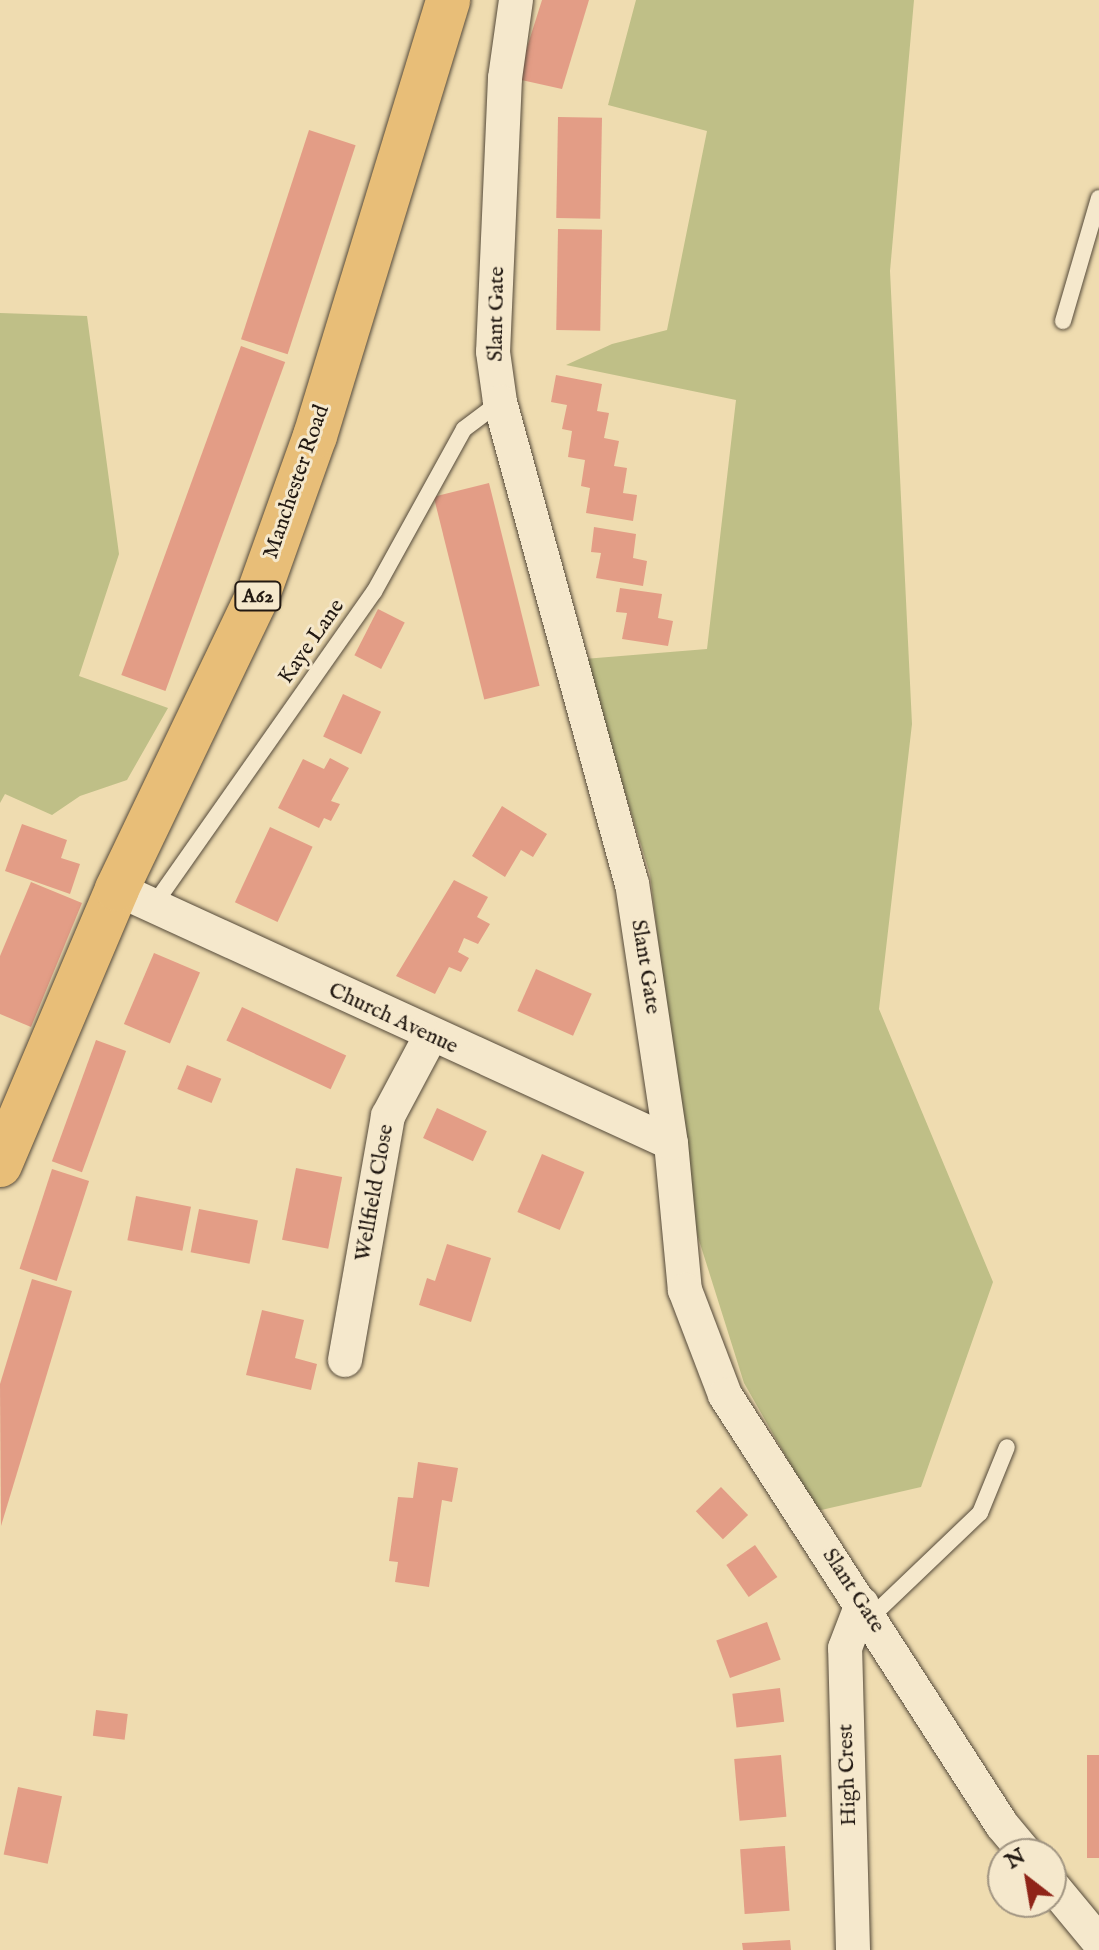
<!DOCTYPE html>
<style>
body{margin:0}
#map{position:relative;width:1099px;height:1950px;overflow:hidden;background:#efdcb0;font-family:"IM FELL English",serif}
div>[style]{position:absolute}
[style*='--x']{left:calc(var(--x)*1px);top:calc(var(--y)*1px);width:calc(var(--w)*1px);rotate:calc(var(--a)*1deg)}
.green>*{inset:0;background:#bfbf87}
.building>*{inset:0;background:#e39d86;transform-origin:0 0}
.roads{filter:drop-shadow(0 0 2px #554a3a) drop-shadow(0 0 2px #554a3a)}
.service>*{height:16px;margin:-8px;padding:0 8px;transform-origin:8px;border-radius:8px;background:#f5e8cc}
.minor>*{height:34px;margin:-17px;padding:0 17px;transform-origin:17px;border-radius:17px;background:#f5e8cc}
.primary>*{height:44px;margin:-22px;padding:0 22px;transform-origin:22px;border-radius:22px;background:#e8be78}
span{translate:-50% -50%;white-space:nowrap;text-align:center;line-height:1.15;-webkit-text-stroke:6px #f5e8cc;paint-order:stroke}
.shield-label span{padding:2px 6px;background:#f5e8cc;border:2px solid;border-radius:6px;-webkit-text-stroke-width:0}
.shield-label{font-size:20px;color:#221912;font-weight:700}
.street-label{font-size:22px;color:#221912}
.north{position:absolute;left:987px;top:1838px;width:80px;height:80px;box-sizing:border-box;background:#f5e8cc;border:2px solid #a19582;border-radius:50%;rotate:329deg;font-size:22px;font-weight:700;line-height:32px;text-align:center;color:#221912}
.north::after{content:'';display:block;margin:auto;width:28px;height:36px;background:#8f2418;clip-path:polygon(50% 0,100% 100%,50% 72%,0 100%)}
</style>
<div id="map">
<div class="green">
<div style="clip-path:polygon(636px 0,914px 0,890px 271px,912px 724px,879px 1009px,993px 1282px,921px 1487px,817px 1511px,744px 1383px,692px 1218px,650px 874px,584px 659px,707px 649px,736px 400px,566px 365px,612px 344px,667px 330px,707px 131px,608px 105px)"></div>
<div style="clip-path:polygon(0 313px,87px 316px,119px 554px,79px 676px,168px 708px,127px 780px,80px 796px,52px 815px,5px 794px,0 803px)"></div>
</div>
<div class="building">
<div style="clip-path:polygon(542px 0,589px 0,562px 89px,517px 79px)"></div>
<div style="left:558px;top:117px;width:44px;height:101px;rotate:1deg"></div>
<div style="left:309px;top:130px;width:49px;height:220px;rotate:18deg"></div>
<div style="left:558px;top:229px;width:44px;height:101px;rotate:1deg"></div>
<div style="left:241px;top:346px;width:47px;height:350px;rotate:20deg"></div>
<div style="clip-path:polygon(556px 375px,602px 384px,597px 411px,609px 413px,604px 438px,619px 441px,614px 466px,627px 468px,623px 493px,637px 495px,633px 521px,586px 513px,590px 488px,581px 486px,585px 460px,568px 457px,572px 431px,562px 429px,567px 405px,551px 402px)"></div>
<div style="left:489px;top:483px;width:209px;height:57px;rotate:76deg"></div>
<div style="clip-path:polygon(594px 527px,636px 534px,633px 558px,647px 561px,643px 586px,596px 578px,601px 553px,591px 552px)"></div>
<div style="clip-path:polygon(620px 588px,662px 594px,658px 618px,673px 621px,668px 646px,622px 639px,627px 613px,616px 612px)"></div>
<div style="left:378px;top:609px;width:30px;height:52px;rotate:27deg"></div>
<div style="left:343px;top:694px;width:42px;height:47px;rotate:25deg"></div>
<div style="clip-path:polygon(330px 758px,349px 768px,331px 801px,340px 804px,331px 821px,324px 818px,319px 828px,278px 808px,303px 759px,324px 769px)"></div>
<div style="clip-path:polygon(502px 806px,547px 834px,533px 857px,521px 850px,505px 877px,472px 856px)"></div>
<div style="clip-path:polygon(22px 824px,67px 840px,61px 858px,80px 864px,70px 894px,5px 871px)"></div>
<div style="left:270px;top:827px;width:47px;height:83px;rotate:25deg"></div>
<div style="clip-path:polygon(454px 880px,488px 897px,477px 917px,490px 924px,478px 944px,464px 938px,458px 952px,469px 958px,461px 972px,449px 967px,435px 994px,396px 976px)"></div>
<div style="clip-path:polygon(31px 882px,82px 903px,31px 1027px,0 1014px,0 956px)"></div>
<div style="left:154px;top:953px;width:50px;height:77px;rotate:23deg"></div>
<div style="left:536px;top:969px;width:61px;height:46px;rotate:24deg"></div>
<div style="left:242px;top:1007px;width:115px;height:37px;rotate:25deg"></div>
<div style="left:96px;top:1040px;width:32px;height:129px;rotate:20deg"></div>
<div style="left:187px;top:1065px;width:37px;height:26px;rotate:22deg"></div>
<div style="left:437px;top:1108px;width:55px;height:33px;rotate:25deg"></div>
<div style="left:542px;top:1154px;width:46px;height:63px;rotate:23deg"></div>
<div style="left:296px;top:1168px;width:47px;height:73px;rotate:11deg"></div>
<div style="left:52px;top:1169px;width:39px;height:105px;rotate:18deg"></div>
<div style="left:136px;top:1196px;width:56px;height:45px;rotate:11deg"></div>
<div style="left:199px;top:1209px;width:60px;height:44px;rotate:11deg"></div>
<div style="clip-path:polygon(447px 1244px,491px 1258px,471px 1322px,419px 1305px,427px 1278px,435px 1281px)"></div>
<div style="clip-path:polygon(32px 1279px,72px 1291px,1px 1526px,0 1384px)"></div>
<div style="clip-path:polygon(262px 1310px,304px 1320px,295px 1358px,317px 1364px,311px 1390px,246px 1375px)"></div>
<div style="clip-path:polygon(418px 1462px,458px 1468px,452px 1502px,442px 1500px,429px 1587px,395px 1582px,398px 1562px,389px 1561px,398px 1497px,413px 1498px)"></div>
<div style="left:721px;top:1487px;width:39px;height:35px;rotate:46deg"></div>
<div style="left:755px;top:1545px;width:39px;height:35px;rotate:55deg"></div>
<div style="left:767px;top:1622px;width:40px;height:54px;rotate:70deg"></div>
<div style="left:780px;top:1688px;width:34px;height:48px;rotate:83deg"></div>
<div style="left:96px;top:1710px;width:32px;height:26px;rotate:7deg"></div>
<div style="left:781px;top:1755px;width:62px;height:47px;rotate:85deg"></div>
<div style="left:1087px;top:1755px;width:12px;height:103px"></div>
<div style="left:18px;top:1787px;width:45px;height:69px;rotate:12deg"></div>
<div style="left:785px;top:1846px;width:65px;height:45px;rotate:86deg"></div>
<div style="clip-path:polygon(790px 1940px,791px 1950px,743px 1950px,742px 1943px)"></div>
</div>
<div class="roads">
<div class="service">
<div style="--x:1063;--y:321;--w:128;--a:-73.7"></div>
<div style="--x:153;--y:906;--w:384;--a:-54.9"></div>
<div style="--x:374;--y:592;--w:186;--a:-61.1"></div>
<div style="--x:464;--y:429;--w:45;--a:-36.9"></div>
<div style="--x:871;--y:1617;--w:151;--a:-43.7"></div>
<div style="--x:980;--y:1513;--w:71;--a:-67.8"></div>
</div>
<div class="minor">
<div style="--x:516;--y:0;--w:79;--a:98"></div>
<div style="--x:505;--y:78;--w:274;--a:92.5"></div>
<div style="--x:493;--y:352;--w:50;--a:82"></div>
<div style="--x:500;--y:402;--w:499;--a:74.7"></div>
<div style="--x:632;--y:883;--w:263;--a:81.5"></div>
<div style="--x:671;--y:1143;--w:148;--a:84.6"></div>
<div style="--x:685;--y:1290;--w:112;--a:69.1"></div>
<div style="--x:725;--y:1395;--w:511;--a:57.21"></div>
<div style="--x:1002;--y:1825;--w:38;--a:50"></div>
<div style="--x:117;--y:889;--w:609;--a:24.63"></div>
<div style="--x:345;--y:1360;--w:248;--a:-80"></div>
<div style="--x:388;--y:1116;--w:89;--a:-62"></div>
<div style="--x:1051;--y:1884;--w:75;--a:50.4"></div>
<div style="--x:853;--y:1950;--w:302;--a:-91.5"></div>
<div style="--x:845;--y:1648;--w:47;--a:-68.9"></div>
</div>
<div class="primary">
<div style="--x:0;--y:1165;--w:300;--a:-67"></div>
<div style="--x:117;--y:889;--w:326;--a:-64.4"></div>
<div style="--x:258;--y:595;--w:169;--a:-70.3"></div>
<div style="--x:315;--y:436;--w:456;--a:-73"></div>
</div>
</div>
<div class="shield-label">
<span style="left:258px;top:596px">A62</span>
</div>
<div class="street-label">
<span style="left:497px;top:314px;rotate:-89deg">Slant Gate</span>
<span style="left:297px;top:482px;rotate:-71deg">Manchester Road</span>
<span style="left:312px;top:642px;rotate:-55deg">Kaye Lane</span>
<span style="left:645px;top:967px;rotate:81deg">Slant Gate</span>
<span style="left:393px;top:1019px;rotate:25deg">Church Avenue</span>
<span style="left:375px;top:1193px;rotate:-80deg">Wellfield Close</span>
<span style="left:853px;top:1591px;rotate:57deg">Slant Gate</span>
<span style="left:848px;top:1775px;rotate:-92deg">High Crest</span>
</div>
<div class="north">N</div>
</div>
